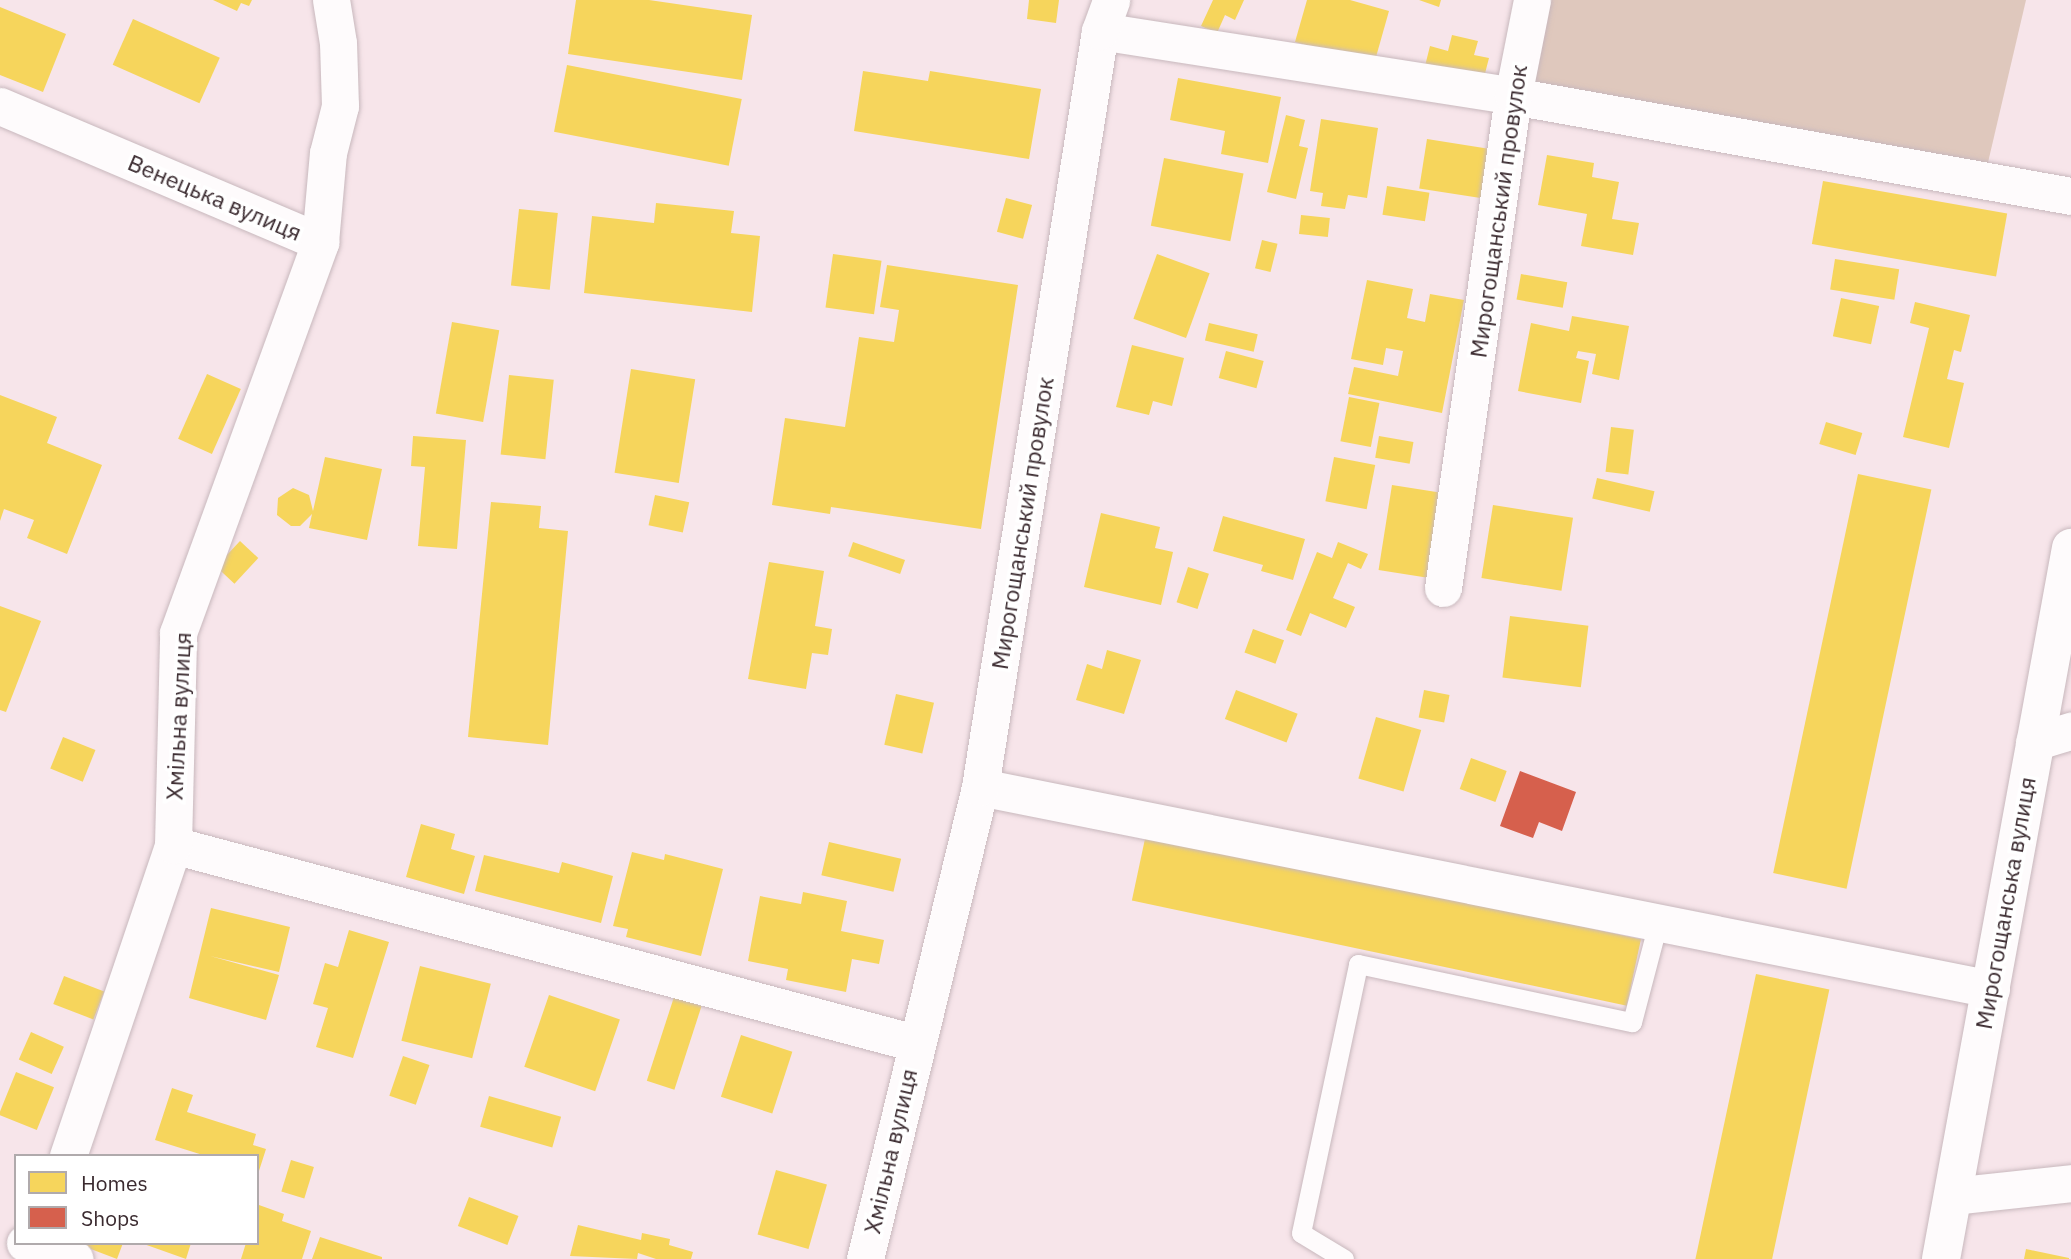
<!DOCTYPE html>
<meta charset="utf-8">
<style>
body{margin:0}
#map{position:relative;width:2071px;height:1259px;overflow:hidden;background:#f7e5ea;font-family:"IBM Plex Sans",sans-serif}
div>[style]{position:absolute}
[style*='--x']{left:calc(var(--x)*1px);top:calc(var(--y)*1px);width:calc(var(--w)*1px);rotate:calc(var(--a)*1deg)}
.green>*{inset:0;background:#dfc8bd}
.homes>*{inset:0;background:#f6d55c;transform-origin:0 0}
.shops>*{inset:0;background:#d6604d}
.roads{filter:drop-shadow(0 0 2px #c8b8bd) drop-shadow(0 0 2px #c8b8bd)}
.lane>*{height:19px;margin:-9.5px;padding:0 9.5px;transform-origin:9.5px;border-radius:9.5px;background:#fefbfc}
.street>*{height:37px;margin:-18.5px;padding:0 18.5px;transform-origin:18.5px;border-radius:18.5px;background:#fefbfc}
.secondary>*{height:38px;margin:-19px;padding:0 19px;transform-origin:19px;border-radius:19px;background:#fefbfc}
span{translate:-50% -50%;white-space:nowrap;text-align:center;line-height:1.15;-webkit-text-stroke:7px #fff;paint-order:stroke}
.street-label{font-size:23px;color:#3a2a2f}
.legend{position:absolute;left:14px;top:1154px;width:245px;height:91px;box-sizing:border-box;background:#fff;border:2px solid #b0aaac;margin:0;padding:9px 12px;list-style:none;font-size:21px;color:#3a2a2f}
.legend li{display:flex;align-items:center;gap:14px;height:35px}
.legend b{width:35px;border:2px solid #b0aaac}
</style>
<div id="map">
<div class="green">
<div style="clip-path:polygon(1551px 0,2026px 0,1986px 171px,1533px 86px)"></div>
</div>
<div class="homes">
<div style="clip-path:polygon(213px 0,252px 0,249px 6px,241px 3px,237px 11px)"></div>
<div style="clip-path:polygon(576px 0,649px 0,752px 15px,742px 80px,568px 54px)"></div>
<div style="clip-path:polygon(1029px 0,1059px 0,1056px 23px,1027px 19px)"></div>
<div style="clip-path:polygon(1213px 0,1244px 0,1235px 20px,1225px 15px,1217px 33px,1201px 26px)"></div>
<div style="clip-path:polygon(1307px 0,1350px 0,1389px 11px,1374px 64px,1295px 42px)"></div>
<div style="clip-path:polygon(1419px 0,1441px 0,1439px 7px)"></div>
<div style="clip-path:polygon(0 7px,66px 34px,43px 92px,0 75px)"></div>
<div style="left:133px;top:19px;width:95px;height:50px;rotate:24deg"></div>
<div style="clip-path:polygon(1452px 35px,1478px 41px,1474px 55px,1489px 58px,1482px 85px,1424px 70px,1430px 46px,1448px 51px)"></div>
<div style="left:567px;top:65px;width:178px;height:68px;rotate:11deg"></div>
<div style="clip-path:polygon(863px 71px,928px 81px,930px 71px,1041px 89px,1029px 159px,854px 131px)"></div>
<div style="clip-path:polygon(1178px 78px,1281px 97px,1268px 163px,1221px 154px,1225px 131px,1170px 120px)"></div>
<div style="clip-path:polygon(1286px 115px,1305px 120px,1299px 146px,1308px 148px,1296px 199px,1267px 192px)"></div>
<div style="clip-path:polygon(1321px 119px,1378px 128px,1367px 198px,1348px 195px,1345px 209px,1321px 206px,1323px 193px,1310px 191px)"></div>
<div style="left:1427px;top:139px;width:67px;height:50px;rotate:9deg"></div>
<div style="clip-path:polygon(1547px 155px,1594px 163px,1592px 177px,1619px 182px,1612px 219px,1639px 223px,1633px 255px,1581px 246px,1587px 214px,1538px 205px)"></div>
<div style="left:1164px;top:158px;width:81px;height:69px;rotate:11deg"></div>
<div style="left:1823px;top:181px;width:187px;height:64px;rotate:10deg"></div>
<div style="left:1387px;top:186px;width:43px;height:29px;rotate:9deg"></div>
<div style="left:1006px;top:198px;width:27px;height:35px;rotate:15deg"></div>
<div style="clip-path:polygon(656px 203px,734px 211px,731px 233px,760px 236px,752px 312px,584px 293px,592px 216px,654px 223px)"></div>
<div style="left:519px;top:209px;width:39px;height:77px;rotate:6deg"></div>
<div style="left:1301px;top:215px;width:29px;height:19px;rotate:6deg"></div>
<div style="left:1262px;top:240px;width:16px;height:29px;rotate:14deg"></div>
<div style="left:833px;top:254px;width:49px;height:54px;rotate:8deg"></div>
<div style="left:1157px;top:254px;width:56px;height:69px;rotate:20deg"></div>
<div style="left:1835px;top:259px;width:65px;height:31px;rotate:9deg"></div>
<div style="clip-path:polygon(887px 265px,1018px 285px,981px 529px,831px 507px,830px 514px,772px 505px,785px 418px,845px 427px,859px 337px,894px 342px,899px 310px,880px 307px)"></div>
<div style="left:1521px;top:274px;width:47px;height:26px;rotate:10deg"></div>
<div style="clip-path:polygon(1367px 280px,1413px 289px,1407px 318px,1425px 322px,1430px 294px,1464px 300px,1442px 413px,1348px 394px,1354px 367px,1398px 376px,1403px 351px,1386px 348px,1383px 365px,1351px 359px)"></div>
<div style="left:1841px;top:298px;width:39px;height:39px;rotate:12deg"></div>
<div style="clip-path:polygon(1915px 302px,1970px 315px,1961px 352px,1954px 350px,1947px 379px,1964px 383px,1949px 448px,1903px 437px,1929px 328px,1910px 323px)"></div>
<div style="clip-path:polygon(1572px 316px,1629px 326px,1619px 380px,1592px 374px,1596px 354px,1578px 351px,1576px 358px,1589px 361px,1581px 403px,1518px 391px,1531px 323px,1569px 331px)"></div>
<div style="left:452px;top:322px;width:48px;height:93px;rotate:10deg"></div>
<div style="left:1209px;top:323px;width:50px;height:18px;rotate:13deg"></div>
<div style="clip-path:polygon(1132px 345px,1184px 358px,1172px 406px,1153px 401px,1149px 415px,1116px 407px)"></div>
<div style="left:1226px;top:351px;width:39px;height:28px;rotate:15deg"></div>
<div style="left:631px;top:369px;width:65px;height:105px;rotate:9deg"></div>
<div style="left:207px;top:374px;width:37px;height:71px;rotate:24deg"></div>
<div style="left:509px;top:375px;width:45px;height:80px;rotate:6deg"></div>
<div style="clip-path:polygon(0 395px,57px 417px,47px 443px,102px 465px,67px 554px,27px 538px,34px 520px,4px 509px,0 521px)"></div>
<div style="left:1349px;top:397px;width:31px;height:45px;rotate:11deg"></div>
<div style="left:1826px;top:422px;width:38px;height:23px;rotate:17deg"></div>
<div style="left:1611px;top:427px;width:23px;height:45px;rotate:7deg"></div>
<div style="clip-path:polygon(413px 436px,466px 440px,457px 549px,418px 546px,425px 467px,411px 466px)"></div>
<div style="left:1379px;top:436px;width:35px;height:22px;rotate:10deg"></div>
<div style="clip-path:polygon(325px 457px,382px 469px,367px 540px,309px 528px,312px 514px,300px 526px,291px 526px,277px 515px,278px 498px,293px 488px,309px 495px,313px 511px)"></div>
<div style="left:1334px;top:457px;width:42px;height:45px;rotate:11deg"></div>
<div style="left:1858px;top:474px;width:75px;height:408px;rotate:12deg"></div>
<div style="left:1597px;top:478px;width:59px;height:21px;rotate:13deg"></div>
<div style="left:1392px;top:485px;width:53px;height:86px;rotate:9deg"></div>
<div style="left:655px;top:495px;width:35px;height:31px;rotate:12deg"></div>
<div style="clip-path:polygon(491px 502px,541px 506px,539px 528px,568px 531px,548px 745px,468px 737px)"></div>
<div style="left:1493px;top:505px;width:81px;height:74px;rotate:9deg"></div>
<div style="clip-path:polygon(1101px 513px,1160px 527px,1155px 548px,1173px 552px,1161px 605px,1084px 587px)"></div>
<div style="clip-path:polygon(1223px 516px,1305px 539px,1293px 580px,1261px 571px,1263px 565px,1213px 551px)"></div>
<div style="left:240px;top:541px;width:25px;height:35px;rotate:43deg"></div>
<div style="left:853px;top:542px;width:55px;height:15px;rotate:19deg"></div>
<div style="clip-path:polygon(1338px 542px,1368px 554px,1361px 569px,1348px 563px,1333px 598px,1355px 607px,1346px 628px,1310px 613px,1301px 636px,1286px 630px,1317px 552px,1332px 558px)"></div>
<div style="clip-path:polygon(769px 562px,824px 571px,815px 626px,832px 629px,828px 655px,812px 653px,806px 689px,748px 679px)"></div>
<div style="left:1188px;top:567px;width:22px;height:37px;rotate:18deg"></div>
<div style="clip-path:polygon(0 606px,41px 621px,6px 712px,0 710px)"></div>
<div style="left:1510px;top:616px;width:79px;height:62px;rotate:7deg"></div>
<div style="left:1253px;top:629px;width:33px;height:25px;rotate:20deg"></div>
<div style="clip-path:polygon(1107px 650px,1141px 660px,1124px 714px,1076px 700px,1087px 664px,1102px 669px)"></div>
<div style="left:1236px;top:690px;width:66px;height:31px;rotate:21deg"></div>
<div style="left:1424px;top:690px;width:26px;height:28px;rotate:11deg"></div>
<div style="left:896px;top:694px;width:39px;height:52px;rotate:13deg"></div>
<div style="left:1376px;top:717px;width:47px;height:64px;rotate:16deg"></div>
<div style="left:63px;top:737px;width:35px;height:34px;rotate:22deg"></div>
<div style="left:1471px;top:758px;width:38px;height:33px;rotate:20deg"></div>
<div style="clip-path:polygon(421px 824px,455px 834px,451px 849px,475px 856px,464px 894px,406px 877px)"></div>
<div style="left:1146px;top:834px;width:506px;height:68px;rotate:12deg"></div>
<div style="left:829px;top:842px;width:74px;height:34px;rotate:13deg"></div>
<div style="clip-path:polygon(632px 852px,664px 860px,665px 854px,723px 869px,701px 956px,626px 937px,628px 929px,613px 926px)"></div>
<div style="clip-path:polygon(484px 855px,559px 873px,562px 862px,613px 876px,601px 923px,475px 891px)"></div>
<div style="clip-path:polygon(803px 892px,847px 901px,841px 931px,884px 940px,879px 964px,852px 959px,846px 992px,786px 980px,788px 969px,748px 961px,760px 896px,801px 904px)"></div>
<div style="clip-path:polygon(211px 908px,290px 927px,279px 972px,210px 956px,279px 975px,266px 1020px,189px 998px)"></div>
<div style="clip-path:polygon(349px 930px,389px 942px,353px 1058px,316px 1047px,328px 1008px,313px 1004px,325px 963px,338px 967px)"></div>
<div style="left:420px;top:966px;width:73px;height:77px;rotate:14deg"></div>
<div style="left:1756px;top:974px;width:75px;height:292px;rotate:12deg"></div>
<div style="left:64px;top:976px;width:43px;height:30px;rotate:21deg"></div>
<div style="left:549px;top:995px;width:75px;height:76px;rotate:19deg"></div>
<div style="left:674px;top:997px;width:29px;height:88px;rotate:18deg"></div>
<div style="left:31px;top:1032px;width:36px;height:30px;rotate:24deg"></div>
<div style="left:741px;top:1035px;width:54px;height:65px;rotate:18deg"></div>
<div style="left:403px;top:1056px;width:28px;height:42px;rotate:19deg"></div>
<div style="left:16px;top:1072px;width:41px;height:46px;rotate:22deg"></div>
<div style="clip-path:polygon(172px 1088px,193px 1095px,187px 1112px,256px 1134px,253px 1145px,266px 1149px,258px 1174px,257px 1156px,206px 1156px,155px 1140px)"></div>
<div style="left:489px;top:1096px;width:75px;height:32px;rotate:16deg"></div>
<div style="left:291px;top:1160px;width:24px;height:33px;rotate:17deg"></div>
<div style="left:776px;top:1170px;width:53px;height:67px;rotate:16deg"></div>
<div style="left:469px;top:1197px;width:53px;height:31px;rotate:21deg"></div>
<div style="clip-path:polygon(259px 1205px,284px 1214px,282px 1221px,311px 1231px,302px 1259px,241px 1259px,246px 1243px,257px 1243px)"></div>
<div style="clip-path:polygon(578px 1225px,641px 1240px,642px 1233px,670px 1239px,669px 1245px,693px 1252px,691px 1259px,656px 1259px,638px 1253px,637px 1259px,570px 1256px)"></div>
<div style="clip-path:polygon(320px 1237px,382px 1257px,382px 1259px,312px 1259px)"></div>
<div style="clip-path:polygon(75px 1243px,123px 1243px,117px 1259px)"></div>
<div style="clip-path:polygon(141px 1243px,191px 1243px,186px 1259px)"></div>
<div style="clip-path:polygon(2026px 1249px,2069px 1258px,2069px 1259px,2024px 1259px)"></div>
</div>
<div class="shops">
<div style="clip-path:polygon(1520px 771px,1576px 792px,1562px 831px,1539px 822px,1533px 838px,1500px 826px)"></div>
</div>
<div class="roads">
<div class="lane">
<div style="--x:1344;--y:1259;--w:50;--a:-148.8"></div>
<div style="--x:1301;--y:1233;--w:275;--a:-78"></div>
<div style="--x:1358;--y:964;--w:280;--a:12"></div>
<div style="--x:1632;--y:1022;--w:102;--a:-75.3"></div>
</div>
<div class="street">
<div style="--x:1100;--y:31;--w:418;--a:8.9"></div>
<div style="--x:1513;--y:96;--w:567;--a:10.16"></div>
<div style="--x:0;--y:106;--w:348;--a:23"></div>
<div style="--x:1443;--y:588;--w:497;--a:-81.9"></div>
<div style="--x:1513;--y:96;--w:98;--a:-78.8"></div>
<div style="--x:2034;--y:742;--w:39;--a:-17"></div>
<div style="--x:980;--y:787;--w:1031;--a:11.3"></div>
<div style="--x:173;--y:845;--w:768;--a:14.94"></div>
<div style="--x:68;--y:1156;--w:328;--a:-71.3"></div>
<div style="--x:173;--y:845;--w:212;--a:-88.6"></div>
<div style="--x:178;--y:633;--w:416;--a:-70"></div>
<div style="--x:320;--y:242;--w:89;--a:-84.9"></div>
<div style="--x:328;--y:153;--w:49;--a:-75.7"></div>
<div style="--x:340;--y:106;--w:63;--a:-91.8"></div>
<div style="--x:338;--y:43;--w:44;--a:-99.2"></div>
<div style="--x:1952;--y:1196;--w:120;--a:-6.2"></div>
<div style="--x:25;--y:1243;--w:52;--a:17.7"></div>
<div style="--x:865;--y:1259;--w:486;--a:-76.3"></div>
<div style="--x:980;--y:787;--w:765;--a:-80.98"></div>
<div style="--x:1100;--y:31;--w:33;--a:-70"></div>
</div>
<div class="secondary">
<div style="--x:1941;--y:1259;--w:723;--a:-79.64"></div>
</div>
</div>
<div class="street-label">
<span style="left:215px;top:197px;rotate:23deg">Венецька вулиця</span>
<span style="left:1498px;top:211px;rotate:-82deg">Мирогощанський провулок</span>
<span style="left:1022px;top:523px;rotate:-81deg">Мирогощанський провулок</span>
<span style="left:178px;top:716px;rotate:-87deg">Хмільна вулиця</span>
<span style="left:2005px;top:903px;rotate:-80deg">Мирогощанська вулиця</span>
<span style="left:890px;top:1151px;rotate:-77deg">Хмільна вулиця</span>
</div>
<ul class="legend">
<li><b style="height:19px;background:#f6d55c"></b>Homes</li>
<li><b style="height:19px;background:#d6604d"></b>Shops</li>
</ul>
</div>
